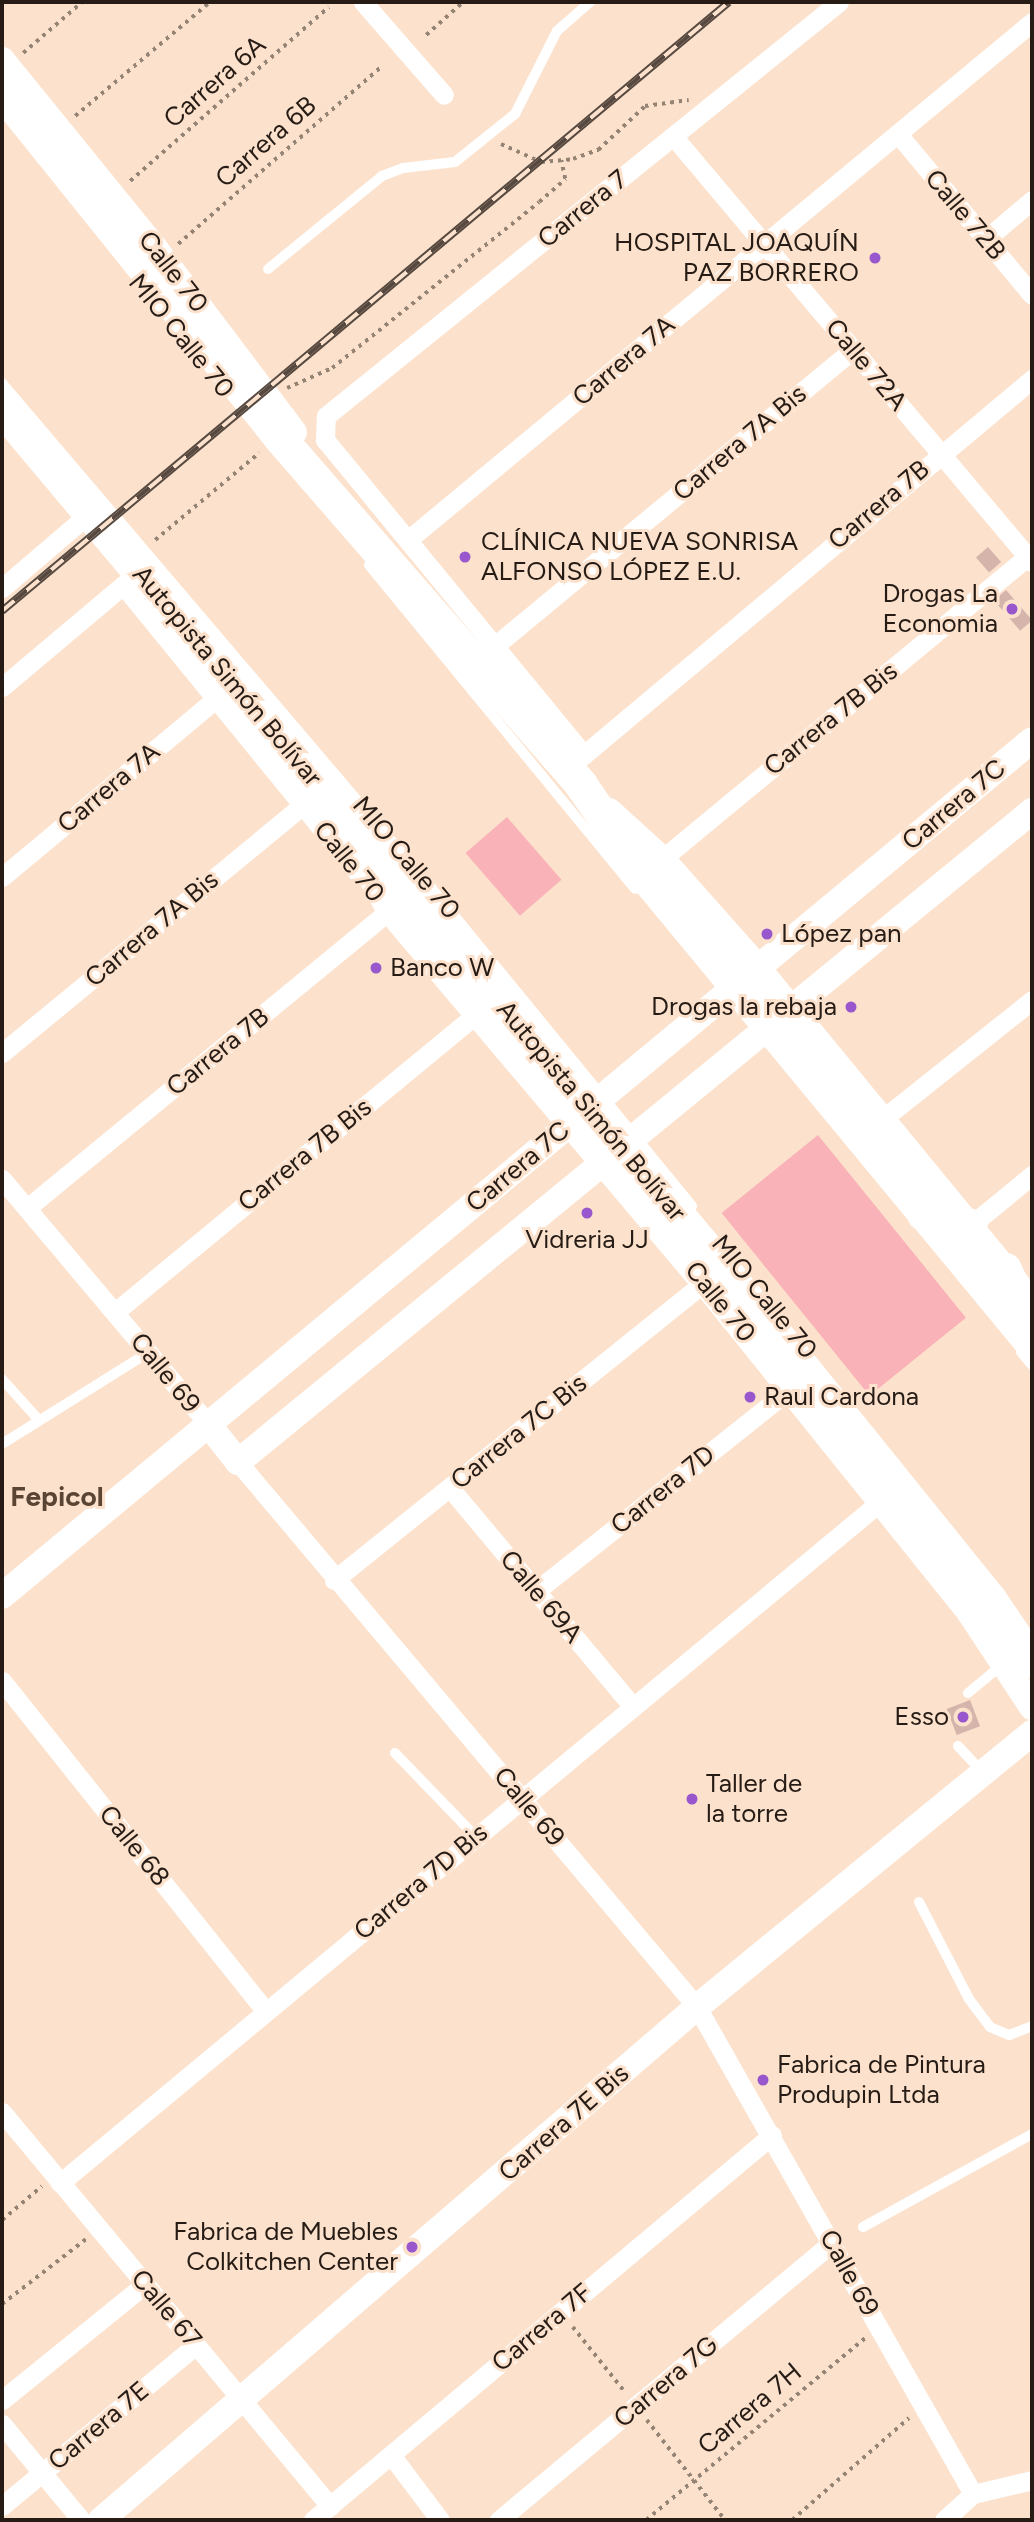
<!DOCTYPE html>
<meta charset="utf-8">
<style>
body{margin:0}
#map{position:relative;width:1034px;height:2522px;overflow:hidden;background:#fce2cd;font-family:Figtree,sans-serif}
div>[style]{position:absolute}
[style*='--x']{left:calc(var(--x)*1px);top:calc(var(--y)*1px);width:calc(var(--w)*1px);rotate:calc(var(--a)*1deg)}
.green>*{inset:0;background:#f9b2b7;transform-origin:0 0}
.building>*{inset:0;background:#d5b5ab;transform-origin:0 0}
.path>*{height:3.5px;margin-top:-1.75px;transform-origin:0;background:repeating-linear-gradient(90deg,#958374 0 3.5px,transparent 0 8.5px)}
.lane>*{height:10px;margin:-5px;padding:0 5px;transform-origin:5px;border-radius:5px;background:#fff}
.street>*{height:19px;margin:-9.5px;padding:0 9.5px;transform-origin:9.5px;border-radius:9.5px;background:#fff}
.secondary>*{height:26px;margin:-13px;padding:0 13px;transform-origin:13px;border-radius:13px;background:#fff}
.highway>*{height:33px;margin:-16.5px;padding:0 16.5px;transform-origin:16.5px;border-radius:16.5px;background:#fff}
.rail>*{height:8px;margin-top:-4px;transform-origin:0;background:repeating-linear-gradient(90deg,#fce2cd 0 16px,#57493f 0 32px);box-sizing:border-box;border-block:2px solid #57493f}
.dots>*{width:19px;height:19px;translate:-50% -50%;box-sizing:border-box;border:4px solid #fce2cd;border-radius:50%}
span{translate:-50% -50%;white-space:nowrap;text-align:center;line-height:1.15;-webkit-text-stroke:6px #fce2cd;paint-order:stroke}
.street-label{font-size:26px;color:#261c15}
.poi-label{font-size:26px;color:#261c15}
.right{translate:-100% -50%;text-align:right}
.left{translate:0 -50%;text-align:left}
.neighbourhood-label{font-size:28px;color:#5a4433;font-weight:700}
.frame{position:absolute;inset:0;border:4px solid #261c15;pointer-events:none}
</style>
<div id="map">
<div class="green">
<div style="left:507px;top:817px;width:83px;height:55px;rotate:49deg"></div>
<div style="left:818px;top:1135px;width:235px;height:124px;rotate:51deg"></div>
</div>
<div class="building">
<div style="left:988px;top:547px;width:20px;height:16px;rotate:49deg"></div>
<div style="left:1006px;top:590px;width:40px;height:16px;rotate:49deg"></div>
<div style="left:970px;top:1700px;width:28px;height:25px;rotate:69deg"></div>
</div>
<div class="path">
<div style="--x:426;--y:35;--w:50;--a:-41.7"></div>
<div style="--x:23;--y:53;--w:78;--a:-40.8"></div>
<div style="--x:75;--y:116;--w:177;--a:-40.2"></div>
<div style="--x:501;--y:144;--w:44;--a:24.2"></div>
<div style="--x:541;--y:162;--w:32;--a:-5"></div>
<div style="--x:573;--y:159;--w:27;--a:-20"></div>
<div style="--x:598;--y:150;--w:64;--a:-43.1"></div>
<div style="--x:645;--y:106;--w:44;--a:-7.8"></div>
<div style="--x:130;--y:181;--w:264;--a:-41.2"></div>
<div style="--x:178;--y:244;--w:268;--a:-41.1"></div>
<div style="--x:287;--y:388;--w:49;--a:-24"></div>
<div style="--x:332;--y:368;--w:265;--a:-38.7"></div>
<div style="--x:539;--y:202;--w:35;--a:-41"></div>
<div style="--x:565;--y:179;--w:19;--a:-102"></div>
<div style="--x:155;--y:540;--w:136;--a:-39.9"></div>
<div style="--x:2;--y:2220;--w:52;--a:-40.4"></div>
<div style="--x:2;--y:2304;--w:106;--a:-37.7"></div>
<div style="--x:573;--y:2327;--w:83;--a:51.3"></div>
<div style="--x:647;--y:2420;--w:127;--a:52"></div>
<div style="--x:646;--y:2520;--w:285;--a:-39.7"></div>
<div style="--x:792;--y:2520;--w:155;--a:-41.1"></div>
</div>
<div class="lane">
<div style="--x:268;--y:269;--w:147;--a:-39.2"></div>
<div style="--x:382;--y:176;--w:22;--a:-21"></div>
<div style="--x:403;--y:168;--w:52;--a:-6.6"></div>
<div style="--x:455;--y:162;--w:77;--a:-38.7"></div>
<div style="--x:515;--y:114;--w:93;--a:-63.2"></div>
<div style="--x:557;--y:31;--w:44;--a:-41.3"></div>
<div style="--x:2;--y:383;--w:654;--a:49.59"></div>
<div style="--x:426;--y:881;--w:420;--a:50.7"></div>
<div style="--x:369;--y:565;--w:419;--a:50.6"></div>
<div style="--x:1021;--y:1352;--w:17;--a:50"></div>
<div style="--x:2;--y:1379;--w:52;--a:48.1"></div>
<div style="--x:2;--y:1444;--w:173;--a:-32"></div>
<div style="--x:968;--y:1693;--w:44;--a:-39.5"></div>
<div style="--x:958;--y:1746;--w:34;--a:47"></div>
<div style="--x:395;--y:1753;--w:117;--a:46"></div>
<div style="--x:919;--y:1902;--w:109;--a:62.7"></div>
<div style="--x:969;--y:1999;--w:35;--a:53"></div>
<div style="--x:990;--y:2027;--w:21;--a:23"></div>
<div style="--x:1009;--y:2035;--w:25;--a:-21"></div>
<div style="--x:863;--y:2227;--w:193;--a:-28.8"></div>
</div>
<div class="street">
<div style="--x:363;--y:2;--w:123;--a:48.9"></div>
<div style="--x:898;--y:134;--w:209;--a:50.2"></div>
<div style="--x:673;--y:136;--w:557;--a:49.88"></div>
<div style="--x:986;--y:239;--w:60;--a:-40.3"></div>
<div style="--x:409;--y:539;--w:810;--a:-39.69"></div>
<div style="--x:2;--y:588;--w:118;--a:-40.5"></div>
<div style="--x:497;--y:644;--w:462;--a:-39.6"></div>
<div style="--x:2;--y:687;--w:158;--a:-40.1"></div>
<div style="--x:123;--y:585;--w:373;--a:50.8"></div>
<div style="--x:584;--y:755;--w:408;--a:-129.4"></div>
<div style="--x:325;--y:440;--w:24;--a:-88"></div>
<div style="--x:326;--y:416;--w:659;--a:-38.9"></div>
<div style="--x:574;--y:763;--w:598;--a:-39.98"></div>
<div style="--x:662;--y:859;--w:480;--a:-39.6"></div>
<div style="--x:2;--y:877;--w:278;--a:-39.8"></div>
<div style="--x:2;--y:1053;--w:390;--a:-39.5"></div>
<div style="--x:880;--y:1121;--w:194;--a:-38.5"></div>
<div style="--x:2;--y:1179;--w:320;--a:49.9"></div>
<div style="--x:27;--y:1208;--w:482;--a:-39.4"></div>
<div style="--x:971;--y:1225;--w:79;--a:-39.3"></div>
<div style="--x:115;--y:1312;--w:481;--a:-39.5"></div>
<div style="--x:238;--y:1462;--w:713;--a:49.9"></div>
<div style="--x:697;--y:2007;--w:560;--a:60.46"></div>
<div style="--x:450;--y:1488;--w:285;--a:50.1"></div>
<div style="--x:334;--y:1580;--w:475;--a:-38.8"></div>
<div style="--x:536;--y:1591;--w:325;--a:-38.5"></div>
<div style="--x:2;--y:1681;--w:422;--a:51.4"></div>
<div style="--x:2;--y:2112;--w:513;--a:50.22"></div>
<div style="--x:60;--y:2183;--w:1066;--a:-39.71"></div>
<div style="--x:2;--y:2400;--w:184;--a:-39"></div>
<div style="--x:2;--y:2424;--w:124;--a:50.5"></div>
<div style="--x:391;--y:2455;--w:81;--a:53"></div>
<div style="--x:2;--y:2506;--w:252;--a:-39.7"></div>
<div style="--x:313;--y:2520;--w:599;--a:-39.99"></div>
<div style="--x:499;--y:2520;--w:433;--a:-39.8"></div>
<div style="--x:944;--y:2520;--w:39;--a:-42"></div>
<div style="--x:973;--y:2494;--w:61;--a:-13.3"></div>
</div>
<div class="secondary">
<div style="--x:2;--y:60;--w:246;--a:50.9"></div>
<div style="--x:157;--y:251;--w:227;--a:52.9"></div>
<div style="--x:609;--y:811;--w:72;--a:42.2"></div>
<div style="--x:662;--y:859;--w:128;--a:48.5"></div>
<div style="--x:747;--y:955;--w:427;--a:50.6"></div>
<div style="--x:349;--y:838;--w:84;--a:60.7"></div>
<div style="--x:390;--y:911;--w:486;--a:49.8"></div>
<div style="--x:704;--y:1282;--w:425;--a:51.2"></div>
<div style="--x:970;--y:1613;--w:113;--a:56.6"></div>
<div style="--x:208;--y:1424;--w:48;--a:51.7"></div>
<div style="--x:238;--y:1462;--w:1027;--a:-39.35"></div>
<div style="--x:2;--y:1596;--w:1339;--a:-39.73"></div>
<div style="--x:101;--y:2520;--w:786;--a:-40.72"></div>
<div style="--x:697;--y:2007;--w:433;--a:-39.3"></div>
</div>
<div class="highway">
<div style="--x:2;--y:92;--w:442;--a:51.2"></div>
<div style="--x:279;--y:437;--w:461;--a:49"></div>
<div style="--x:581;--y:785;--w:108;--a:55.1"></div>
<div style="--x:643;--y:874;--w:610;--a:50.39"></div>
<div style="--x:2;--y:409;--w:1120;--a:50"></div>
<div style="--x:722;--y:1267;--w:427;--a:51.1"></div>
<div style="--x:990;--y:1599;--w:75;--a:55.9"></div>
<div style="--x:923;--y:1214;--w:49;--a:12.9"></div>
<div style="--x:1005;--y:1269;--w:59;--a:66"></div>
</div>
<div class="rail">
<div style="--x:2;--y:611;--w:948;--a:-39.95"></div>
</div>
<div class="dots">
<div style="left:875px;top:258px;background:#9857cc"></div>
<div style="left:465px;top:557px;background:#9857cc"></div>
<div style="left:1012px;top:609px;background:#9857cc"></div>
<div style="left:767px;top:934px;background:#9857cc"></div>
<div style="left:376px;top:968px;background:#9857cc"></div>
<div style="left:851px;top:1007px;background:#9857cc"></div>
<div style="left:587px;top:1213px;background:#9857cc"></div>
<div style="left:750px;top:1397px;background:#9857cc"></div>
<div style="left:963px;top:1717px;background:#9857cc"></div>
<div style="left:692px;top:1799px;background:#9857cc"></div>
<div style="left:763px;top:2080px;background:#9857cc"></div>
<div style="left:412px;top:2247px;background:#9857cc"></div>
</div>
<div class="street-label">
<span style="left:215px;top:82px;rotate:-41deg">Carrera 6A</span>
<span style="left:266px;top:142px;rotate:-41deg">Carrera 6B</span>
<span style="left:583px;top:209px;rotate:-39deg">Carrera 7</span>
<span style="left:965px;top:215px;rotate:50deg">Calle 72B</span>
<span style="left:173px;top:272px;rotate:52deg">Calle 70</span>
<span style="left:181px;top:336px;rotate:51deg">MIO Calle 70</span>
<span style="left:624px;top:361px;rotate:-40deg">Carrera 7A</span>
<span style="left:866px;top:365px;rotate:50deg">Calle 72A</span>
<span style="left:740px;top:443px;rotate:-40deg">Carrera 7A Bis</span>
<span style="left:879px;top:505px;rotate:-40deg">Carrera 7B</span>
<span style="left:227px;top:676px;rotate:50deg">Autopista Simón Bolívar</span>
<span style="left:831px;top:719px;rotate:-39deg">Carrera 7B Bis</span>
<span style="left:109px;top:788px;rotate:-40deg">Carrera 7A</span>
<span style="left:954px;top:805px;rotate:-40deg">Carrera 7C</span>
<span style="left:406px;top:858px;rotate:50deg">MIO Calle 70</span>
<span style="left:349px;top:862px;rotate:51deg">Calle 70</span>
<span style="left:152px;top:929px;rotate:-40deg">Carrera 7A Bis</span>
<span style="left:218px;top:1052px;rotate:-39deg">Carrera 7B</span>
<span style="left:591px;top:1111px;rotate:50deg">Autopista Simón Bolívar</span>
<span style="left:305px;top:1155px;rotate:-39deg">Carrera 7B Bis</span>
<span style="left:518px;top:1167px;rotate:-40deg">Carrera 7C</span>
<span style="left:764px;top:1297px;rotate:51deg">MIO Calle 70</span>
<span style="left:720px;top:1302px;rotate:51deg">Calle 70</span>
<span style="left:165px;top:1373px;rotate:51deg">Calle 69</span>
<span style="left:519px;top:1432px;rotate:-39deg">Carrera 7C Bis</span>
<span style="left:663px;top:1490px;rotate:-39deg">Carrera 7D</span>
<span style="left:541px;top:1597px;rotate:50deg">Calle 69A</span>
<span style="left:529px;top:1807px;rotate:50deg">Calle 69</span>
<span style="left:134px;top:1846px;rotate:51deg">Calle 68</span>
<span style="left:421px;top:1882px;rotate:-40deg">Carrera 7D Bis</span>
<span style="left:564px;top:2123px;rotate:-41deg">Carrera 7E Bis</span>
<span style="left:849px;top:2273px;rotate:61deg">Calle 69</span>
<span style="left:166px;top:2309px;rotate:50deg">Calle 67</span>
<span style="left:542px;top:2328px;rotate:-40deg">Carrera 7F</span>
<span style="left:666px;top:2382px;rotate:-40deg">Carrera 7G</span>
<span style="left:750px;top:2409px;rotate:-40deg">Carrera 7H</span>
<span style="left:99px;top:2426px;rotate:-40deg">Carrera 7E</span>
</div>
<div class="poi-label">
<span class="right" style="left:859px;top:258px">HOSPITAL JOAQUÍN<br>PAZ BORRERO</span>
<span class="left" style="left:481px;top:557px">CLÍNICA NUEVA SONRISA<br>ALFONSO LÓPEZ E.U.</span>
<span class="right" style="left:998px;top:609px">Drogas La<br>Economia</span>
<span class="left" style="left:781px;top:934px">López pan</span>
<span class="left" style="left:390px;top:968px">Banco W</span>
<span class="right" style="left:837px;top:1007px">Drogas la rebaja</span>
<span style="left:587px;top:1240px">Vidreria JJ</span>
<span class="left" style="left:764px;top:1397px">Raul Cardona</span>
<span class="right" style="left:949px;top:1717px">Esso</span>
<span class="left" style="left:706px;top:1799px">Taller de<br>la torre</span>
<span class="left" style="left:777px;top:2080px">Fabrica de Pintura<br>Produpin Ltda</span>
<span class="right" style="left:398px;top:2247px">Fabrica de Muebles<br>Colkitchen Center</span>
</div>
<div class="neighbourhood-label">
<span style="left:57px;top:1496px">Fepicol</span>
</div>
<div class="frame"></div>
</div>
